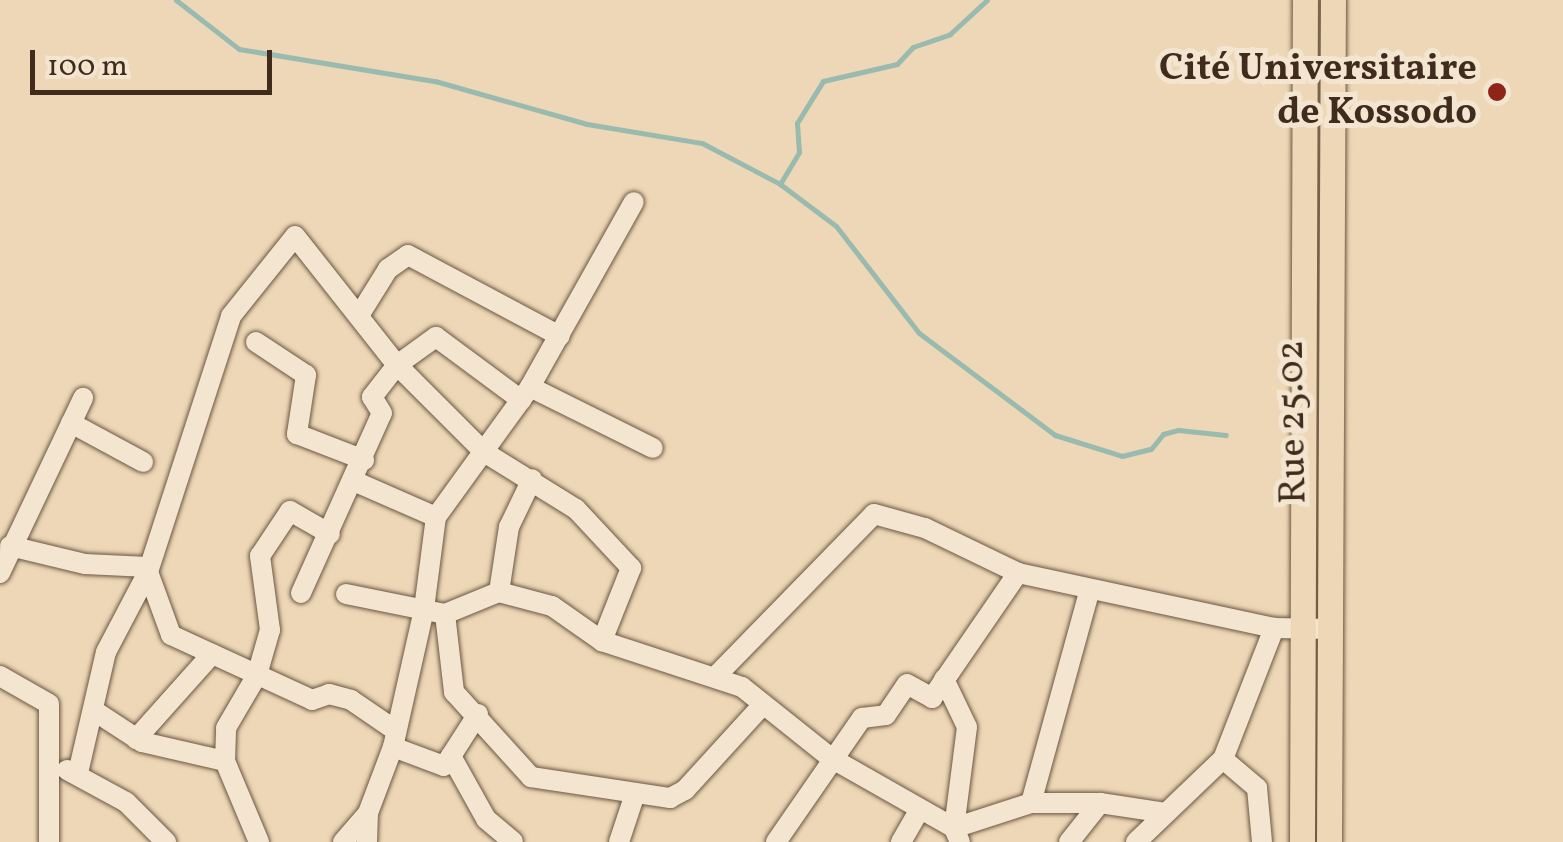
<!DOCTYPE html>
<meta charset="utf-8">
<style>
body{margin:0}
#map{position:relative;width:1563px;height:842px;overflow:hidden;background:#edd7b6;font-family:Vollkorn,serif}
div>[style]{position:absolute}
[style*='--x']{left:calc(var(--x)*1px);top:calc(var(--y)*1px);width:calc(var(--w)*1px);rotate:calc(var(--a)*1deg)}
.stream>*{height:5px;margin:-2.5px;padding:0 2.5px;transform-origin:2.5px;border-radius:2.5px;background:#99baaf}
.roads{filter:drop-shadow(0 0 2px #6b5742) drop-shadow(0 0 2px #6b5742)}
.minor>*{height:20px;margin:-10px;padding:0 10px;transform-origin:10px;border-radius:10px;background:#f3e5d0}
.major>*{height:25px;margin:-12.5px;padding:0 12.5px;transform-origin:12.5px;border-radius:12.5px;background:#edd7b6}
.dots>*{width:28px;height:28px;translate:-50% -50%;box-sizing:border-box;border:5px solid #f3e5d0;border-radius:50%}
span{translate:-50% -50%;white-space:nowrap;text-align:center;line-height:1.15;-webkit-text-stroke:10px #f3e5d0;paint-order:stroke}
.poi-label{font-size:38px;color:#402c1c;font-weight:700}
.right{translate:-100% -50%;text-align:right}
.street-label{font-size:38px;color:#402c1c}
.scale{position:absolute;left:30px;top:50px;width:242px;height:45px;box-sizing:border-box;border:5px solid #402c1c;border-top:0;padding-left:12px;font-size:30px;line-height:35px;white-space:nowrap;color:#402c1c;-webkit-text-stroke:8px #f3e5d0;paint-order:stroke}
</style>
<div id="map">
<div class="stream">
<div style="--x:176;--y:0;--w:80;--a:37.9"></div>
<div style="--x:239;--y:49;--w:199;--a:9.3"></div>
<div style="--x:435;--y:81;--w:158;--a:15.8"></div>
<div style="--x:587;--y:124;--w:117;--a:9.4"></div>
<div style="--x:702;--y:143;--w:88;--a:27.7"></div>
<div style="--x:780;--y:184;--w:70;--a:36.9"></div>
<div style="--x:836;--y:226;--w:135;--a:52.2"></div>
<div style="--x:919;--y:333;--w:170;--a:36.9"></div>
<div style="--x:1055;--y:435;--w:70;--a:17.4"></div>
<div style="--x:1122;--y:456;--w:30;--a:-14"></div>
<div style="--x:1151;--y:449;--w:19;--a:-51"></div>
<div style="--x:1163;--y:434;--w:16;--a:-15"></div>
<div style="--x:1178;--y:430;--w:48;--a:5.9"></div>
<div style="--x:780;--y:184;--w:37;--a:-59"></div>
<div style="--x:799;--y:152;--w:29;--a:-94"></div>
<div style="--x:797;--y:123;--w:49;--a:-58.2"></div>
<div style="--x:823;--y:81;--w:76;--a:-12.9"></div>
<div style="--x:897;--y:64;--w:23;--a:-47"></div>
<div style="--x:913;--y:47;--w:39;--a:-19"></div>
<div style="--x:950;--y:34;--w:50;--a:-42.6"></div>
</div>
<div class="roads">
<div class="minor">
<div style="--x:360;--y:314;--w:53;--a:-58.1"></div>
<div style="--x:388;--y:269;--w:24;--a:-35"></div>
<div style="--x:408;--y:255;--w:172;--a:28.1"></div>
<div style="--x:256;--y:342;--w:60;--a:33.4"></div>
<div style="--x:306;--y:375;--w:60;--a:98.7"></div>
<div style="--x:297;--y:434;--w:72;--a:21.2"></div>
<div style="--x:530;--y:387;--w:137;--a:26.4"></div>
<div style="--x:71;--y:423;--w:82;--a:28.4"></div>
<div style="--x:356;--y:482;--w:87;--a:23.6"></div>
<div style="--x:10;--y:546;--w:77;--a:13.5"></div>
<div style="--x:85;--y:564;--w:63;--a:2.7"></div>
<div style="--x:148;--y:572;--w:67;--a:69.9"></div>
<div style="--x:171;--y:635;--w:155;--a:24.7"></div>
<div style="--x:312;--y:700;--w:18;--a:-19"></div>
<div style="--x:329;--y:694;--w:23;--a:15"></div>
<div style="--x:351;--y:700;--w:53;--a:34.3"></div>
<div style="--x:0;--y:573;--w:194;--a:-64.6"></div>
<div style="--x:499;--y:592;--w:66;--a:-81.3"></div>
<div style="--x:509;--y:527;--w:53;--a:-64.4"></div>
<div style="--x:301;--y:593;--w:197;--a:-65.8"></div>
<div style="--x:382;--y:413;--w:19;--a:-122"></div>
<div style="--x:372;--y:397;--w:41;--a:-52"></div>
<div style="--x:397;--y:365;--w:48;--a:-35.7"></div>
<div style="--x:436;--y:337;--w:106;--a:36.5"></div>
<div style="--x:346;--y:594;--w:101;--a:11.4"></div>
<div style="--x:445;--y:614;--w:58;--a:-22.2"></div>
<div style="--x:499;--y:592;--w:55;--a:14.8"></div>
<div style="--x:552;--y:606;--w:61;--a:35"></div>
<div style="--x:602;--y:641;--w:147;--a:18.2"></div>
<div style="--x:742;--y:687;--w:114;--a:38.6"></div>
<div style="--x:831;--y:758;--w:142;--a:29.6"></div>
<div style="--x:954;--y:828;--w:81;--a:-18"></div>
<div style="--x:1031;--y:803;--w:69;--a:0"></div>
<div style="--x:1100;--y:803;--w:66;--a:8.7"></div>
<div style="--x:445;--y:614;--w:79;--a:83.4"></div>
<div style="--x:454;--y:692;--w:115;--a:47.8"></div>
<div style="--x:531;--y:777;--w:141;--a:8.6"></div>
<div style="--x:670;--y:798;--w:17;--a:-28"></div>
<div style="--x:685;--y:790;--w:111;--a:-47.6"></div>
<div style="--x:0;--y:676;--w:56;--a:29.7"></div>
<div style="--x:49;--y:704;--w:138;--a:90"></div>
<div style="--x:716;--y:676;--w:226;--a:-45.7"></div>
<div style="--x:874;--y:514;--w:53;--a:15.4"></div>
<div style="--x:925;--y:528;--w:103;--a:25.8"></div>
<div style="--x:1018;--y:573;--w:262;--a:12.1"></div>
<div style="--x:1274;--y:628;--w:58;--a:1"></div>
<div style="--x:944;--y:679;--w:53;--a:64.4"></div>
<div style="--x:967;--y:727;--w:102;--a:97.3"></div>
<div style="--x:954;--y:828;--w:15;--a:67"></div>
<div style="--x:96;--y:712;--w:55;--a:33.1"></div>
<div style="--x:142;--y:742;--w:85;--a:12.9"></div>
<div style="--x:136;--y:739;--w:114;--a:-48.2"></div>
<div style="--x:393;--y:747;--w:54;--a:20.4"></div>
<div style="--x:444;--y:766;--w:12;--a:-55"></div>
<div style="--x:451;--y:756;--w:72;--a:60.9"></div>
<div style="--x:486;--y:819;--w:35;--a:40"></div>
<div style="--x:451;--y:756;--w:50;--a:-57.3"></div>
<div style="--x:1223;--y:759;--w:45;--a:40.5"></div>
<div style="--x:1257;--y:788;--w:54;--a:84.7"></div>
<div style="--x:67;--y:770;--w:67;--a:28.5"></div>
<div style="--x:126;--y:802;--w:57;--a:45"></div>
<div style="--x:78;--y:773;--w:124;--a:-77"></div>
<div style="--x:106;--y:652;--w:90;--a:-62.3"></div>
<div style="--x:148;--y:572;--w:269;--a:-72"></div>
<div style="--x:231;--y:316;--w:102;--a:-51.3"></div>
<div style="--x:295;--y:236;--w:164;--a:51.7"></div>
<div style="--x:397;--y:365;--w:123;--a:45"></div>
<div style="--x:484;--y:452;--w:108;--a:31.8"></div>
<div style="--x:576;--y:509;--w:81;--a:47"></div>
<div style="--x:631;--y:568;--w:79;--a:111.7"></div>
<div style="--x:1031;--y:803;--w:222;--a:-74.6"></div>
<div style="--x:259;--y:842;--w:88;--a:-112.8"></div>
<div style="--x:225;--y:761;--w:33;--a:-88"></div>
<div style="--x:226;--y:728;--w:61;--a:-59.7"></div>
<div style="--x:257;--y:675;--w:47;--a:-73.9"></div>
<div style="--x:270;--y:630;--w:75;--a:-97.7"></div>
<div style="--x:260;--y:556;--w:54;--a:-56.3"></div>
<div style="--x:290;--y:511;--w:46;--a:29.9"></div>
<div style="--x:343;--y:842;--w:38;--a:-49"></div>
<div style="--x:367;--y:842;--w:29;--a:-88"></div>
<div style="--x:368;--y:813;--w:71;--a:-69.3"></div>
<div style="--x:393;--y:747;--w:141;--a:-77.3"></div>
<div style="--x:424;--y:609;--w:93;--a:-82.6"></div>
<div style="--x:436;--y:517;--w:160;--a:-54.1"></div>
<div style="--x:530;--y:387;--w:212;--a:-60.7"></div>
<div style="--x:619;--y:842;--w:47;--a:-71.6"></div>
<div style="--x:776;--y:842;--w:151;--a:-55.3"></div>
<div style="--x:862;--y:718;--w:24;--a:-7"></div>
<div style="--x:886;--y:715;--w:37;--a:-56"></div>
<div style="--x:907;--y:684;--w:29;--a:29"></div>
<div style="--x:932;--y:698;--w:152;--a:-55.5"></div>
<div style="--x:901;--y:842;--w:38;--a:-60"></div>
<div style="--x:1069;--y:842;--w:50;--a:-51.5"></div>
<div style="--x:1136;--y:842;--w:120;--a:-43.7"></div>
<div style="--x:1223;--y:759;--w:141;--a:-68.7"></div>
</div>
<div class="major">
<div style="--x:1302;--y:842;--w:842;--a:-89.8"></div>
<div style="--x:1329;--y:842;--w:842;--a:-89.73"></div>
</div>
</div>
<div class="dots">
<div style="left:1497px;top:92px;background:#8f2418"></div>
</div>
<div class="poi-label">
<span class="right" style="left:1477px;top:92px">Cité Universitaire<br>de Kossodo</span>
</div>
<div class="street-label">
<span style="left:1294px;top:422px;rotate:-91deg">Rue 25.02</span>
</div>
<div class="scale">100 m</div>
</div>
